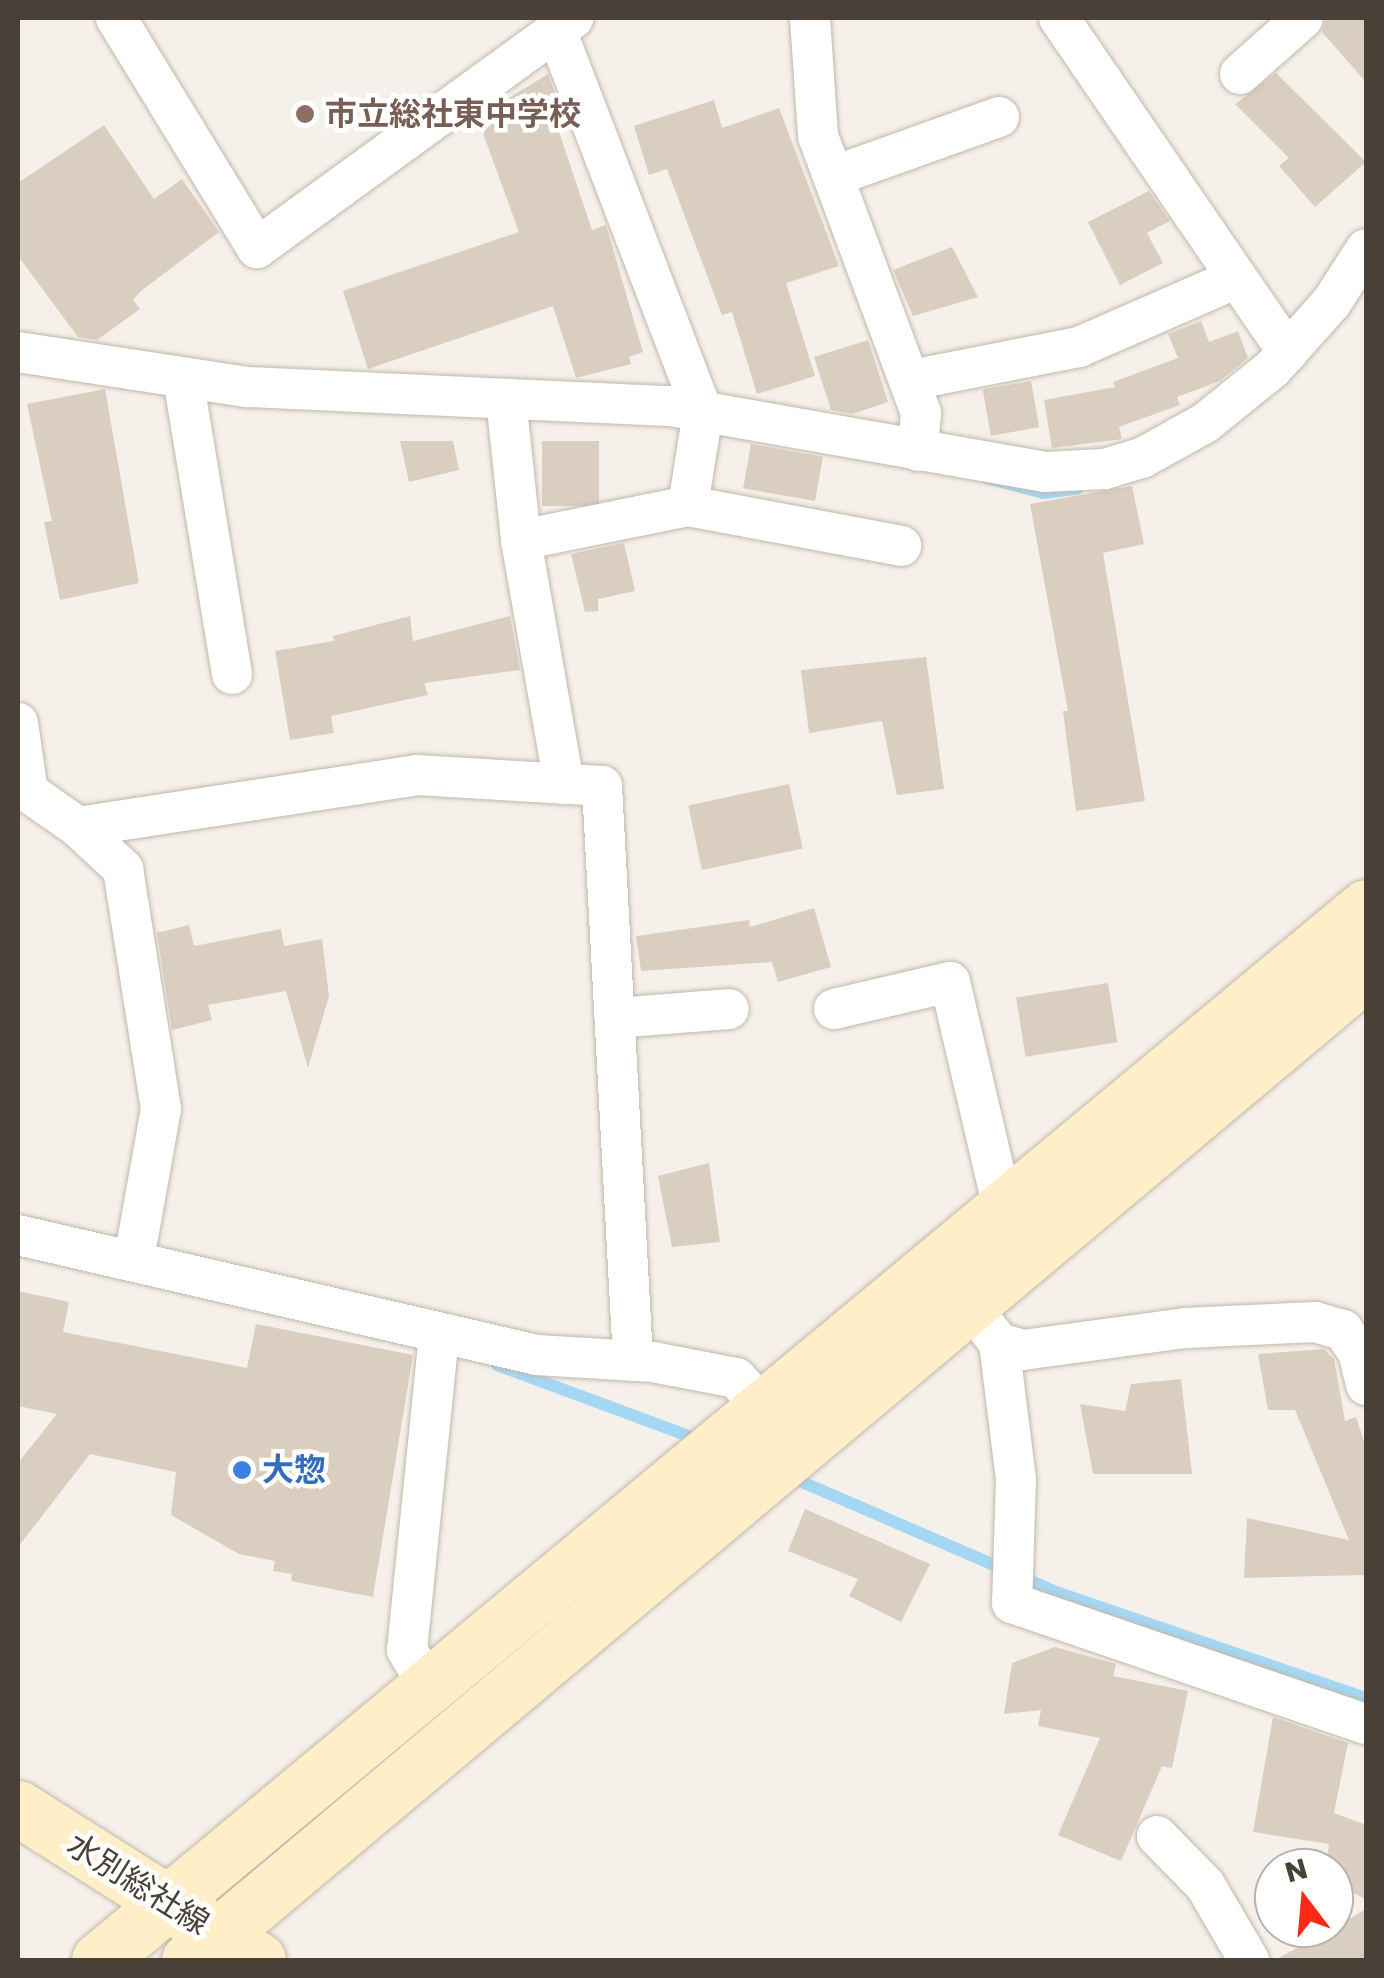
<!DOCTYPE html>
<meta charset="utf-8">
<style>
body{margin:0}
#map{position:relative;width:1384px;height:1978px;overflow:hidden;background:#f5f0e9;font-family:Poppins,"Noto Sans JP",sans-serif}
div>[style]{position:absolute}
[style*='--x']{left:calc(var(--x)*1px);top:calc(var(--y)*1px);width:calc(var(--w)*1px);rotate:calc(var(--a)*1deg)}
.stream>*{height:12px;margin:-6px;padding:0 6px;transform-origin:6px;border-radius:6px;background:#a4d7f3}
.building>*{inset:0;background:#dacec1;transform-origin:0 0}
.roads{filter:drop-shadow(0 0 2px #c1b8ab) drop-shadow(0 0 2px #c1b8ab)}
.street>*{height:40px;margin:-20px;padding:0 20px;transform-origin:20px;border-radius:20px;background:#fff}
.secondary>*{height:55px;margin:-27.5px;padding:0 27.5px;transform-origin:27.5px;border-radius:27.5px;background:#ffefc9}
.dots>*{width:28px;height:28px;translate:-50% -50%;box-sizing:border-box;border:5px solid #fff;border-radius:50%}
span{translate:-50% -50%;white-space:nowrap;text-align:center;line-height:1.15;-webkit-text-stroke:9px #fff;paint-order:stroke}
.education-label{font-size:32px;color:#785e54;font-weight:700}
.left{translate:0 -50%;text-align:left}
.shop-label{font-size:32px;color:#366cbe;font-weight:700}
.street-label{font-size:32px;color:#494137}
.frame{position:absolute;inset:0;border:20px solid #494137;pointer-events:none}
.north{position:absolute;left:1254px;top:1848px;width:100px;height:100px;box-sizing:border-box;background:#fff;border:2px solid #b6b3af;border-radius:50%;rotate:344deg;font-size:28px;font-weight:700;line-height:40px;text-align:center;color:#494137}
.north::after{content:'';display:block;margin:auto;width:35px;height:45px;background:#ff2a16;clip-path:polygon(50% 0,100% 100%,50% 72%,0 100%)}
</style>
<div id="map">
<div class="stream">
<div style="--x:986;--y:478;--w:59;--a:14.7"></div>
<div style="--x:1043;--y:493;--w:35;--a:-7"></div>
<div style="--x:497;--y:1365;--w:220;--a:20.3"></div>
<div style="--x:786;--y:1475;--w:297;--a:23.4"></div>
<div style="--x:1059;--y:1593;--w:324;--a:18.9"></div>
</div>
<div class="building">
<div style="clip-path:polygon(1326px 18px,1366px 18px,1366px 82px,1322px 32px)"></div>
<div style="clip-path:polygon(1276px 73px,1366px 162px,1315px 207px,1279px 166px,1289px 158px,1235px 104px)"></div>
<div style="clip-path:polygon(548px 74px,566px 123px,557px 126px,592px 230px,606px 225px,643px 352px,629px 357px,631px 364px,576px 378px,553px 306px,368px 369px,343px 291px,519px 232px,477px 117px)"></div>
<div style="clip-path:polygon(714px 100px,722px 128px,779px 108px,839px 266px,786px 283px,815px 376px,757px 394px,732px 312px,722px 315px,667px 169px,649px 175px,634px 126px)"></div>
<div style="clip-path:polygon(104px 125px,154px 199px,182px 179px,219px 232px,141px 291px,133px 300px,140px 309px,97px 340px,78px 337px,18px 256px,18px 183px)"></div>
<div style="clip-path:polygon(1149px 191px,1170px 221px,1147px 233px,1163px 263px,1120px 285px,1088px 222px)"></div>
<div style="clip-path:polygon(952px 247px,978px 297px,913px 316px,893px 270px)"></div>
<div style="clip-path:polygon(1201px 321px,1209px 342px,1238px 331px,1248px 358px,1220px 381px,1177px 397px,1180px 405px,1119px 427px,1122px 439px,1052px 448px,1044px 400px,1115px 387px,1113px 382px,1178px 358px,1168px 334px)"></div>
<div style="clip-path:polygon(868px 340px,888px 402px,852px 414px,831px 410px,814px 357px)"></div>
<div style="left:1031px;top:381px;width:47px;height:49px;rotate:80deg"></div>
<div style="clip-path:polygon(105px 389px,139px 583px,60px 600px,44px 522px,52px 521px,27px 404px)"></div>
<div style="clip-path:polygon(400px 441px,453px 441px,459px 470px,409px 482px)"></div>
<div style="left:542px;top:441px;width:57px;height:65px"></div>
<div style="left:751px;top:444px;width:73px;height:45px;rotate:10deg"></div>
<div style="clip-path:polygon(1132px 486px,1144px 544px,1103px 553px,1145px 801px,1076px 811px,1063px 711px,1068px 711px,1030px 504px)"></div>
<div style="clip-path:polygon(624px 543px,635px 591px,598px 599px,598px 611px,585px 612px,571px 554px)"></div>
<div style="clip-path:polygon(410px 616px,413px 641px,510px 616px,520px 670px,424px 683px,428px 695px,331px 716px,334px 733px,290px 740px,275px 651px,334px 641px,333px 636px)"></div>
<div style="clip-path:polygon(926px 657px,944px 789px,897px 795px,882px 721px,809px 733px,801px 670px)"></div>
<div style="left:789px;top:784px;width:66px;height:103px;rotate:78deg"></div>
<div style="clip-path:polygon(814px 908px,831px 967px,778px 982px,772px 962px,641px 971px,636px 936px,749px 920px,750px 927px)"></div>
<div style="clip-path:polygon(189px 925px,194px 946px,281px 929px,284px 946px,322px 939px,329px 996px,308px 1068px,286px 991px,208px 1005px,212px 1020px,172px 1030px,157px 933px)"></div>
<div style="left:1108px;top:983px;width:60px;height:93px;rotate:81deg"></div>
<div style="clip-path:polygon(709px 1163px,720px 1242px,672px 1247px,658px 1176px)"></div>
<div style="clip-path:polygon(18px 1291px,69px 1302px,63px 1332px,247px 1368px,256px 1324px,413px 1355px,373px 1597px,291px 1581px,292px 1574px,273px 1571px,275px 1561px,239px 1554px,171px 1515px,176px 1472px,90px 1454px,18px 1547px,18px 1463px,57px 1414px,18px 1406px)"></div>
<div style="clip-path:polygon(1324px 1349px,1334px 1359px,1345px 1421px,1356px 1417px,1366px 1447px,1366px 1581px,1363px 1575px,1244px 1578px,1247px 1518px,1349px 1540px,1295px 1410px,1268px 1410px,1258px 1354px)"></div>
<div style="clip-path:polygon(1181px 1379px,1192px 1474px,1093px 1474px,1080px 1404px,1125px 1411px,1131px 1384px)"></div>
<div style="clip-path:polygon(805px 1509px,930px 1564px,901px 1622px,849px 1596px,858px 1579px,788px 1551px)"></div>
<div style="clip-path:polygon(1055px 1647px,1116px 1664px,1113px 1676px,1188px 1691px,1172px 1768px,1162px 1766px,1121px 1861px,1058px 1835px,1100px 1738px,1038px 1726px,1041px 1710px,1004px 1714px,1012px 1663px)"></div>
<div style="clip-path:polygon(1273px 1717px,1348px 1743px,1334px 1813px,1366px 1825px,1366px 1899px,1334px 1884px,1334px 1868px,1326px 1868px,1329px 1844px,1253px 1832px)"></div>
<div style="clip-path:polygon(1366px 1909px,1366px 1960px,1275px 1960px,1334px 1928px)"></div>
</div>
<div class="roads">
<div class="street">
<div style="--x:116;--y:18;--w:270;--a:58.5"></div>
<div style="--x:257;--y:248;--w:391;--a:-36"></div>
<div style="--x:810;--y:18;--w:118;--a:86.1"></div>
<div style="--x:818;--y:136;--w:296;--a:69.6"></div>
<div style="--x:921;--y:413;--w:38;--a:95"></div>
<div style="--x:1059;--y:18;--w:405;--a:55.6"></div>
<div style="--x:556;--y:30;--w:409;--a:69"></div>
<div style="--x:703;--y:412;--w:95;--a:99.1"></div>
<div style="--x:1240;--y:74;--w:84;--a:-41.6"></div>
<div style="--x:837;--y:175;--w:172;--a:-19.7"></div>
<div style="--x:18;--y:352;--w:232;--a:8.7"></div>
<div style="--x:247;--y:387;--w:424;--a:2.6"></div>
<div style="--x:671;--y:406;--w:380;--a:10"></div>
<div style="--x:1045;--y:472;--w:60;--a:-2.9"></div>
<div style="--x:1105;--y:469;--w:39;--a:-17"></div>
<div style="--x:1142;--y:458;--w:72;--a:-29.1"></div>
<div style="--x:1205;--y:423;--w:86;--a:-38.9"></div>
<div style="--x:1272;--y:369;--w:89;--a:-48.2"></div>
<div style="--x:1331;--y:303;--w:64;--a:-57.1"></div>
<div style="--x:183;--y:378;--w:300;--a:80.6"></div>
<div style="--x:911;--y:380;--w:171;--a:-11.1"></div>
<div style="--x:1079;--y:347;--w:172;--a:-23.6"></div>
<div style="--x:506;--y:399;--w:142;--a:83.9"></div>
<div style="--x:521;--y:540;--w:248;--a:80"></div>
<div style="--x:521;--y:540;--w:170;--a:-11.5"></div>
<div style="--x:688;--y:506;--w:217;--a:10.6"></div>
<div style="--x:18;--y:723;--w:70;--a:81.8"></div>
<div style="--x:28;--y:792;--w:61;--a:35"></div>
<div style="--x:78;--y:827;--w:343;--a:-8.7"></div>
<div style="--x:417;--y:775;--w:185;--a:3.4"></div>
<div style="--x:602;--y:786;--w:576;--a:86.91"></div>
<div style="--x:78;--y:827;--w:62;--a:43"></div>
<div style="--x:123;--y:869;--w:243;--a:81"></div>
<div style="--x:161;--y:1109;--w:152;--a:100.2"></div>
<div style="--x:834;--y:1009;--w:119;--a:-13.1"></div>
<div style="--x:950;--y:982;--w:232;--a:76.8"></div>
<div style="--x:615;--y:1018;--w:114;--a:-4.5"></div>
<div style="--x:18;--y:1235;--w:533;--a:13.02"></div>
<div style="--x:537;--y:1355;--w:116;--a:3.5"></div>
<div style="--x:653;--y:1362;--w:85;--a:10.9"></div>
<div style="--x:736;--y:1378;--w:67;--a:46.8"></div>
<div style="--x:985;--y:1325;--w:23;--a:52"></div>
<div style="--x:999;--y:1343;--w:25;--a:16"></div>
<div style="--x:1023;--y:1350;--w:164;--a:-7.7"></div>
<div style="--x:1186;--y:1328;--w:129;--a:-2.7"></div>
<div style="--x:1315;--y:1322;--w:29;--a:16"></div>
<div style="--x:1343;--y:1330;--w:27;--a:56"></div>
<div style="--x:1358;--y:1352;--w:34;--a:76"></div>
<div style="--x:999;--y:1343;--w:137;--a:82.9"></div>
<div style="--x:1016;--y:1479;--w:124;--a:91.8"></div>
<div style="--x:1012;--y:1603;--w:374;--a:18.9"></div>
<div style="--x:428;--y:1686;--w:42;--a:-120.3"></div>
<div style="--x:407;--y:1650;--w:319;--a:-84.2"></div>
<div style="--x:1157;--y:1836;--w:69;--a:45.6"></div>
<div style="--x:1205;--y:1885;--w:87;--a:59.6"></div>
</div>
<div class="secondary">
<div style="--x:18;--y:1808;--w:284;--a:32.3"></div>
<div style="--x:99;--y:1960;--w:1647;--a:-39.73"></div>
<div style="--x:189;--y:1960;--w:1537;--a:-40.01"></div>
</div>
</div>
<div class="dots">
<div style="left:305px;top:114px;background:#8d6e63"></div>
<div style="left:242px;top:1470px;background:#3f7fe0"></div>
</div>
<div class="education-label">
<span class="left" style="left:325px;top:114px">市立総社東中学校</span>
</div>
<div class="shop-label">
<span class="left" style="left:262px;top:1470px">大惣</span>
</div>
<div class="street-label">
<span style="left:138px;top:1884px;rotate:32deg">水別総社線</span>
</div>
<div class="frame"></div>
<div class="north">N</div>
</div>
